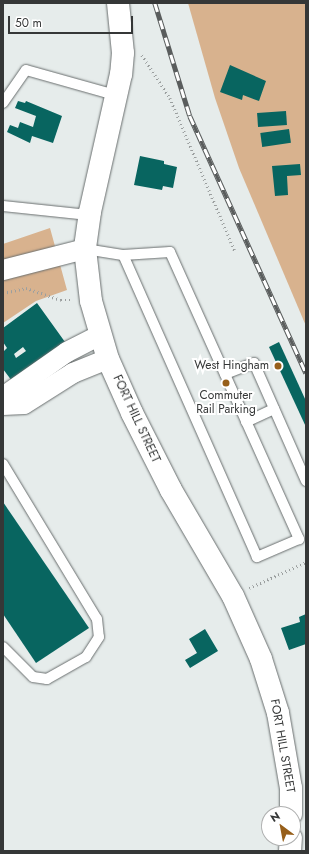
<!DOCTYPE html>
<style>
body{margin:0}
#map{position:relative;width:309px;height:854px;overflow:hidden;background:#e6eceb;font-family:Jost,sans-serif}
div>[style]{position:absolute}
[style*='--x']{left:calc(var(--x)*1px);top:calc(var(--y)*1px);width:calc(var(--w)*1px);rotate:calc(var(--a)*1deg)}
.green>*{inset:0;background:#d8b28e}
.building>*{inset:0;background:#086560;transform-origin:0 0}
.path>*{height:2.5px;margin-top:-1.25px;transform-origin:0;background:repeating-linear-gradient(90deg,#9b9f9f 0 1px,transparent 0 4px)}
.roads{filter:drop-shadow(0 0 1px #696e6e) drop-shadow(0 0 1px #696e6e)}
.lane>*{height:10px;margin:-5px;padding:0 5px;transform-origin:5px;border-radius:5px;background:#fff}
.street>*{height:20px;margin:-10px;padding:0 10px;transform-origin:10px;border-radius:10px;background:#fff}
.secondary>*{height:22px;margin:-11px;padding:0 11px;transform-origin:11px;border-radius:11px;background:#fff}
.rail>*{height:4.5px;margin-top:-2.25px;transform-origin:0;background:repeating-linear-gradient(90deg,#fff 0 9px,#5a5d5d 0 18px);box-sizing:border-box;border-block:1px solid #5a5d5d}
.dots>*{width:11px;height:11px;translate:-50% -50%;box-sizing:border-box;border:2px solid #fff;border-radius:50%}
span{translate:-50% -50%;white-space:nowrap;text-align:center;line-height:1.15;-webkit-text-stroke:4px #fff;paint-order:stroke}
.poi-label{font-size:12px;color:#353737}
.right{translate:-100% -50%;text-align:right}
.street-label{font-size:12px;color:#353737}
.frame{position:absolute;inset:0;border:4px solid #353737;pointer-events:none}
.north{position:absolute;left:261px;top:806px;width:40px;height:40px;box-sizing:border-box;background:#fff;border:1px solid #aeafaf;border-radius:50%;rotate:328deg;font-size:11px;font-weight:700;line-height:16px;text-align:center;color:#353737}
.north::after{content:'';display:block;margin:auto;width:14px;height:18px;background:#975f1a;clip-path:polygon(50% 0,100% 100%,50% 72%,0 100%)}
.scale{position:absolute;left:8px;top:16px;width:125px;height:18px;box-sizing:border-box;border:2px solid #353737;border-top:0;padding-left:5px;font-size:12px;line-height:14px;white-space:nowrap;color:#353737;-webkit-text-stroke:3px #fff;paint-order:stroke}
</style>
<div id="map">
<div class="green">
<div style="clip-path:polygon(188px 3px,306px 3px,306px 326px,239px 168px,215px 98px)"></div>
<div style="clip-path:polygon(50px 228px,67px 290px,36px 301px,3px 323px,3px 244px)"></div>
</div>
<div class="building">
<div style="clip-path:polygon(230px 65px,266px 81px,259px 101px,243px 95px,242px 100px,220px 92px)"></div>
<div style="clip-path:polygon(18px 101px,25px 103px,26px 101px,62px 116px,53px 143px,32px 136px,30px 143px,7px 132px,10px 125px,18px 128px,20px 122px,33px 127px,36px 116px,15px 108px)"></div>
<div style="left:286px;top:111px;width:14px;height:29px;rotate:86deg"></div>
<div style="left:289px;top:129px;width:14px;height:29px;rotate:82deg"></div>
<div style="clip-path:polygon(140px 156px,164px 161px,164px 164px,177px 167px,173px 188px,163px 186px,162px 190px,134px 185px)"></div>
<div style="clip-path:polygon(300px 164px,301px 175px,287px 176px,288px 195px,275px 196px,272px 166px)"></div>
<div style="clip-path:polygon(evenodd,37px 303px,65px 342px,12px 381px,3px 369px,3px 352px,7px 348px,3px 342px,3px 328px,37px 303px,23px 347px,26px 351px,16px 358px,14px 354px,23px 347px)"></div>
<div style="clip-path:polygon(279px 342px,306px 401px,306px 427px,269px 347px)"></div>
<div style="clip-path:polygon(3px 502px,89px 628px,36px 663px,3px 614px)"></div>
<div style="clip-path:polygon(306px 614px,306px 644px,289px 650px,281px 628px,300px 622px,299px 617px)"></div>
<div style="clip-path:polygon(205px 629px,218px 651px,190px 668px,185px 660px,197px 653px,189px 639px)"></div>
</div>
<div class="path">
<div style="--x:142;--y:55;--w:51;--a:56.9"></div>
<div style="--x:170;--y:98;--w:166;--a:67"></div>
<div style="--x:3;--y:293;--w:24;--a:-12"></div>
<div style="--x:26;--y:288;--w:37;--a:19"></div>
<div style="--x:61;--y:300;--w:11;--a:0"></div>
<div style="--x:249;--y:588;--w:63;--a:-24.5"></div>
</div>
<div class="roads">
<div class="lane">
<div style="--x:3;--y:103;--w:40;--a:-55.1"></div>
<div style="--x:26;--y:70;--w:92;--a:15.7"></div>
<div style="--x:3;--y:206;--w:86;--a:6"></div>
<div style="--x:85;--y:249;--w:38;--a:9"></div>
<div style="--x:123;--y:255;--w:47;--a:-3.7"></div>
<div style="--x:170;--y:252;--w:315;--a:65.8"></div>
<div style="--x:299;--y:539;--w:46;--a:156.8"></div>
<div style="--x:257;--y:557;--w:330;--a:-113.9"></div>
<div style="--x:225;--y:374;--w:31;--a:-21"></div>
<div style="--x:254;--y:363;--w:129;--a:66.2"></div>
<div style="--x:246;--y:422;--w:31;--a:-25"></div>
<div style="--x:3;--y:464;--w:181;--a:58.8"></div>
<div style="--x:97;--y:619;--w:18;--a:84"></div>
<div style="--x:99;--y:637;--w:24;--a:123"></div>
<div style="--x:86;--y:657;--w:45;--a:150.6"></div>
<div style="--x:47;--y:679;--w:14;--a:-172"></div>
<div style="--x:33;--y:677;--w:42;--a:-135"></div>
</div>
<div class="street">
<div style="--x:3;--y:270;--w:85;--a:-14.4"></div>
<div style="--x:3;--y:397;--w:78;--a:-35.1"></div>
<div style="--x:67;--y:352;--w:37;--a:-27"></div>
<div style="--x:3;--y:405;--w:21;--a:-3"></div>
<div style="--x:24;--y:404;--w:58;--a:-32.3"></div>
<div style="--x:73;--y:373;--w:38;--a:-22"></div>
</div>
<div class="secondary">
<div style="--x:118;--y:3;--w:50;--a:84.3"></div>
<div style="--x:123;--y:53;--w:21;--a:95"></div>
<div style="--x:121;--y:74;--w:141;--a:102.7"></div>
<div style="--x:90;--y:212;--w:37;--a:98"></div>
<div style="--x:85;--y:249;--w:52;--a:83.4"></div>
<div style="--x:91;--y:301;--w:60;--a:73.7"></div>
<div style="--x:108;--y:359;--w:59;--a:66"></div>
<div style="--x:132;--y:413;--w:86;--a:63.1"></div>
<div style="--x:171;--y:490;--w:123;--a:59.7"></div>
<div style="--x:233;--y:596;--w:69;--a:66"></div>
<div style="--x:261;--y:659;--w:57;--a:72.5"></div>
<div style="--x:278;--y:713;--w:76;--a:80.2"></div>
<div style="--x:291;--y:788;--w:26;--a:90"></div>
<div style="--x:290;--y:851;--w:13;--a:-86"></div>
</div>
</div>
<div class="rail">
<div style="--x:155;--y:3;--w:118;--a:72.8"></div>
<div style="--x:190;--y:116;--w:282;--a:65.7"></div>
</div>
<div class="dots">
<div style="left:278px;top:366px;background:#975f1a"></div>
<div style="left:226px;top:383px;background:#975f1a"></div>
</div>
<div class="poi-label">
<span class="right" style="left:269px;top:366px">West Hingham</span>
<span style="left:226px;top:403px">Commuter<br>Rail Parking</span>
</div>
<div class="street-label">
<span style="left:136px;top:419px;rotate:65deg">FORT HILL STREET</span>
<span style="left:282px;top:746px;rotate:80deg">FORT HILL STREET</span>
</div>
<div class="frame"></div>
<div class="north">N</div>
<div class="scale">50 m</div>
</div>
